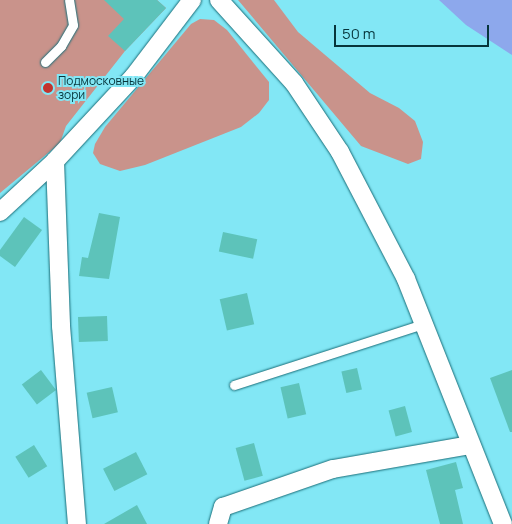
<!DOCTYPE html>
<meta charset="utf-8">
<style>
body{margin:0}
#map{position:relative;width:512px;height:524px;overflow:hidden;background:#82e7f5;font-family:Manrope,sans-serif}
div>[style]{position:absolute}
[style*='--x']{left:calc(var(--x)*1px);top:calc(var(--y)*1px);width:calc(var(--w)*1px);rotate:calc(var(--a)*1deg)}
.green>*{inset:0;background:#c9938b}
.water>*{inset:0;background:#8da8ec}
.building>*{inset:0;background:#5dc3ba;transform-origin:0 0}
.roads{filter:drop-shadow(0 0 1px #196d78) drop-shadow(0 0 1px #196d78)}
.lane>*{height:9px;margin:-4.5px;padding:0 4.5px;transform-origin:4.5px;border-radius:4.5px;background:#fff}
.street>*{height:18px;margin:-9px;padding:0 9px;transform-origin:9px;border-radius:9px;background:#fff}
.dots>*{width:14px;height:14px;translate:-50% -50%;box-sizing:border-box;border:2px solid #82e7f5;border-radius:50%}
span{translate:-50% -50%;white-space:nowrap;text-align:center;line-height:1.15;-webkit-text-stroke:4px #82e7f5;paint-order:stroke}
.poi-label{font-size:12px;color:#06353b}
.left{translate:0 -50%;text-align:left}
.scale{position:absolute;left:334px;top:25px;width:155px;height:22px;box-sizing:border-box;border:2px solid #06353b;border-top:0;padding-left:6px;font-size:15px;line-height:18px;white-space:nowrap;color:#06353b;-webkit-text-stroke:4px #82e7f5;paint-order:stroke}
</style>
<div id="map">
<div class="green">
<div style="clip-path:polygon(0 0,157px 0,166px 8px,125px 51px,66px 126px,60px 143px,0 193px)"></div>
<div style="clip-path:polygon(238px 0,274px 0,298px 32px,370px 93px,399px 108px,415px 121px,423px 142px,421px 159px,408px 164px,361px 146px)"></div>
<div style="clip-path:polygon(200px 19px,214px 20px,227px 30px,269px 82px,269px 100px,259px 113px,241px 127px,145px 165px,120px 171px,100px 164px,93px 153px,95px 144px,105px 127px,191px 24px)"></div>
</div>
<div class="water">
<div style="clip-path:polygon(439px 0,512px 0,512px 55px,466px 25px)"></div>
</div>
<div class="building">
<div style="clip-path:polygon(104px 0,157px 0,166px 8px,125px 51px,108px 36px,124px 19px)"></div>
<div style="clip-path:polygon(99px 213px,120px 217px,109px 279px,79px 276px,82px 257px,88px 258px)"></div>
<div style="clip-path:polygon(24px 217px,42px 230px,15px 267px,0 256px,0 250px)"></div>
<div style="left:223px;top:232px;width:35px;height:20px;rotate:12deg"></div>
<div style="left:247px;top:293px;width:32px;height:28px;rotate:77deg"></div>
<div style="left:107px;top:316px;width:25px;height:29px;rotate:88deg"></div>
<div style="left:357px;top:368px;width:22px;height:16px;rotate:77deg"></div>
<div style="left:41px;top:370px;width:25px;height:24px;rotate:53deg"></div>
<div style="clip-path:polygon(512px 370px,512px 432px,510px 432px,490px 378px)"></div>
<div style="left:299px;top:383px;width:32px;height:19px;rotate:77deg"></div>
<div style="left:112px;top:387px;width:26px;height:26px;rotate:77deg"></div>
<div style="left:405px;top:406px;width:27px;height:17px;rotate:75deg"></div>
<div style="left:254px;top:443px;width:34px;height:19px;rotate:75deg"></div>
<div style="left:34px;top:445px;width:25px;height:22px;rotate:58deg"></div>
<div style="left:136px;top:452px;width:25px;height:37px;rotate:63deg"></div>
<div style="clip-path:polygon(456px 462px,463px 488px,455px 490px,463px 524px,440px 524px,426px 470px)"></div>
<div style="clip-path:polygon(137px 505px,147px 524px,104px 524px)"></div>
</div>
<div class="roads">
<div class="lane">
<div style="--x:45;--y:62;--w:23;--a:-45"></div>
<div style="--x:61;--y:46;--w:24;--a:-60"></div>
<div style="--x:73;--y:25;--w:25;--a:-99"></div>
<div style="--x:234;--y:385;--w:199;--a:-17.9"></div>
</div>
<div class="street">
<div style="--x:219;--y:0;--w:112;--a:47.9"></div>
<div style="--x:294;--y:83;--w:83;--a:56.3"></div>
<div style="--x:340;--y:152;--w:143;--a:62.5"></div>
<div style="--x:406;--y:279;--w:264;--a:68.4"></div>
<div style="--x:55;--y:161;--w:165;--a:87.9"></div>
<div style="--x:61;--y:326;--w:199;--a:85.4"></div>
<div style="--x:0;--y:212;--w:75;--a:-42.8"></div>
<div style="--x:55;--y:161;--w:116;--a:-47.1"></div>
<div style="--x:134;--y:76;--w:96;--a:-52.7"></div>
<div style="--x:218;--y:524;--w:18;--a:-74"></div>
<div style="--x:223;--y:507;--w:116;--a:-19.1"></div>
<div style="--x:333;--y:469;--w:140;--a:-9.9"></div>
</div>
</div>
<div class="dots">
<div style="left:48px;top:88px;background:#c2342e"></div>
</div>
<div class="poi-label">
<span class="left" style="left:58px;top:88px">Подмосковные<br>зори</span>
</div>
<div class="scale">50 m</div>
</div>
